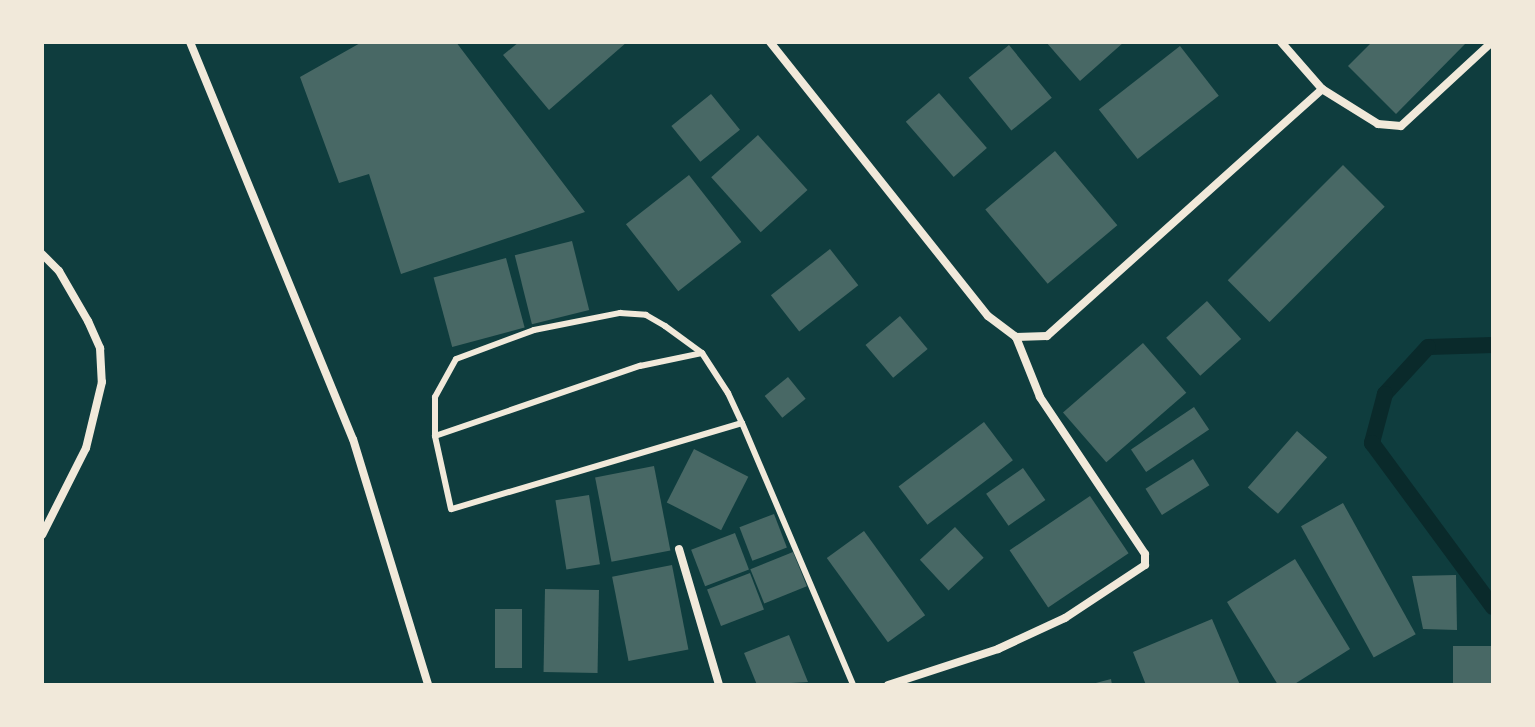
<!DOCTYPE html>
<style>
body{margin:0}
#map{position:relative;width:1535px;height:727px;overflow:hidden;background:#0f3d3e;font-family:"PT Serif",serif}
div>[style]{position:absolute}
[style*='--x']{left:calc(var(--x)*1px);top:calc(var(--y)*1px);width:calc(var(--w)*1px);rotate:calc(var(--a)*1deg)}
.stream>*{height:16px;margin:-8px;padding:0 8px;transform-origin:8px;border-radius:8px;background:#0a2a2b}
.building>*{inset:0;background:#486865;transform-origin:0 0}
.service>*{height:6px;margin:-3px;padding:0 3px;transform-origin:3px;border-radius:3px;background:#f1e9da}
.minor>*{height:8px;margin:-4px;padding:0 4px;transform-origin:4px;border-radius:4px;background:#f1e9da}
span{translate:-50% -50%;white-space:nowrap;text-align:center;line-height:1.15;-webkit-text-stroke:7px #f1e9da;paint-order:stroke}
.frame{position:absolute;inset:0;border:44px solid #f1e9da;pointer-events:none}
</style>
<div id="map">
<div class="stream">
<div style="--x:1493;--y:345;--w:65;--a:178.2"></div>
<div style="--x:1428;--y:347;--w:64;--a:132.5"></div>
<div style="--x:1385;--y:394;--w:51;--a:104.9"></div>
<div style="--x:1372;--y:443;--w:204;--a:53.6"></div>
</div>
<div class="building">
<div style="clip-path:polygon(362px 42px,456px 42px,585px 212px,401px 274px,369px 174px,339px 183px,300px 77px)"></div>
<div style="clip-path:polygon(519px 42px,627px 42px,549px 110px,503px 55px)"></div>
<div style="clip-path:polygon(1046px 42px,1124px 42px,1080px 81px)"></div>
<div style="clip-path:polygon(1372px 42px,1467px 42px,1396px 114px,1348px 66px)"></div>
<div style="left:1009px;top:45px;width:68px;height:52px;rotate:51deg"></div>
<div style="left:1180px;top:46px;width:63px;height:103px;rotate:52deg"></div>
<div style="left:939px;top:93px;width:73px;height:44px;rotate:49deg"></div>
<div style="left:711px;top:94px;width:46px;height:51px;rotate:51deg"></div>
<div style="left:758px;top:135px;width:74px;height:63px;rotate:48deg"></div>
<div style="left:1055px;top:151px;width:97px;height:91px;rotate:50deg"></div>
<div style="left:1343px;top:165px;width:59px;height:163px;rotate:45deg"></div>
<div style="left:689px;top:175px;width:85px;height:80px;rotate:52deg"></div>
<div style="left:572px;top:241px;width:71px;height:59px;rotate:76deg"></div>
<div style="left:830px;top:249px;width:46px;height:75px;rotate:52deg"></div>
<div style="left:506px;top:258px;width:72px;height:75px;rotate:75deg"></div>
<div style="left:1207px;top:301px;width:51px;height:55px;rotate:48deg"></div>
<div style="left:900px;top:316px;width:43px;height:45px;rotate:50deg"></div>
<div style="left:1143px;top:343px;width:66px;height:106px;rotate:49deg"></div>
<div style="left:788px;top:377px;width:28px;height:30px;rotate:51deg"></div>
<div style="left:1194px;top:407px;width:27px;height:76px;rotate:56deg"></div>
<div style="left:984px;top:422px;width:48px;height:107px;rotate:53deg"></div>
<div style="left:1297px;top:431px;width:40px;height:75px;rotate:41deg"></div>
<div style="left:694px;top:449px;width:61px;height:60px;rotate:27deg"></div>
<div style="left:1193px;top:459px;width:31px;height:56px;rotate:58deg"></div>
<div style="left:654px;top:466px;width:86px;height:60px;rotate:79deg"></div>
<div style="left:1023px;top:468px;width:39px;height:45px;rotate:55deg"></div>
<div style="left:589px;top:495px;width:70px;height:34px;rotate:81deg"></div>
<div style="left:1090px;top:496px;width:69px;height:97px;rotate:56deg"></div>
<div style="left:1343px;top:503px;width:150px;height:48px;rotate:61deg"></div>
<div style="left:774px;top:514px;width:36px;height:37px;rotate:69deg"></div>
<div style="left:955px;top:527px;width:42px;height:48px;rotate:47deg"></div>
<div style="left:864px;top:531px;width:104px;height:46px;rotate:54deg"></div>
<div style="left:735px;top:533px;width:39px;height:47px;rotate:69deg"></div>
<div style="left:793px;top:552px;width:37px;height:46px;rotate:68deg"></div>
<div style="clip-path:polygon(1295px 559px,1350px 649px,1293px 685px,1278px 685px,1227px 602px)"></div>
<div style="left:672px;top:565px;width:86px;height:61px;rotate:79deg"></div>
<div style="left:750px;top:573px;width:39px;height:46px;rotate:69deg"></div>
<div style="clip-path:polygon(1456px 575px,1457px 630px,1423px 629px,1412px 576px)"></div>
<div style="left:545px;top:589px;width:54px;height:83px;rotate:1deg"></div>
<div style="left:495px;top:609px;width:27px;height:59px"></div>
<div style="clip-path:polygon(1212px 619px,1240px 685px,1146px 685px,1133px 652px)"></div>
<div style="clip-path:polygon(789px 635px,808px 682px,757px 685px,744px 653px)"></div>
<div style="left:1493px;top:646px;width:39px;height:40px;rotate:90deg"></div>
<div style="clip-path:polygon(1111px 679px,1112px 685px,1092px 685px,1092px 684px)"></div>
</div>
<div class="service">
<div style="--x:742;--y:423;--w:303;--a:163.5"></div>
<div style="--x:451;--y:509;--w:75;--a:-102.4"></div>
<div style="--x:435;--y:436;--w:39;--a:-90"></div>
<div style="--x:435;--y:397;--w:43;--a:-61.1"></div>
<div style="--x:456;--y:359;--w:83;--a:-20.4"></div>
<div style="--x:534;--y:330;--w:88;--a:-11.2"></div>
<div style="--x:620;--y:313;--w:26;--a:4"></div>
<div style="--x:646;--y:315;--w:22;--a:30"></div>
<div style="--x:665;--y:326;--w:46;--a:36.1"></div>
<div style="--x:702;--y:353;--w:48;--a:57"></div>
<div style="--x:728;--y:393;--w:33;--a:65"></div>
<div style="--x:742;--y:423;--w:285;--a:67"></div>
<div style="--x:435;--y:436;--w:217;--a:-18.9"></div>
<div style="--x:640;--y:366;--w:63;--a:-11.8"></div>
</div>
<div class="minor">
<div style="--x:190;--y:42;--w:429;--a:67.7"></div>
<div style="--x:353;--y:439;--w:257;--a:73"></div>
<div style="--x:770;--y:42;--w:350;--a:51.5"></div>
<div style="--x:988;--y:316;--w:35;--a:37"></div>
<div style="--x:1016;--y:337;--w:31;--a:-2"></div>
<div style="--x:1047;--y:336;--w:370;--a:-41.9"></div>
<div style="--x:1281;--y:42;--w:62;--a:48.9"></div>
<div style="--x:1322;--y:89;--w:66;--a:32"></div>
<div style="--x:1378;--y:124;--w:23;--a:5"></div>
<div style="--x:1401;--y:126;--w:124;--a:-42.7"></div>
<div style="--x:42;--y:254;--w:24;--a:45"></div>
<div style="--x:59;--y:271;--w:58;--a:59.9"></div>
<div style="--x:88;--y:321;--w:30;--a:66"></div>
<div style="--x:100;--y:348;--w:34;--a:87"></div>
<div style="--x:102;--y:382;--w:68;--a:103.6"></div>
<div style="--x:86;--y:448;--w:97;--a:116.8"></div>
<div style="--x:679;--y:549;--w:142;--a:73.6"></div>
<div style="--x:888;--y:685;--w:116;--a:-18.1"></div>
<div style="--x:998;--y:649;--w:74;--a:-24.8"></div>
<div style="--x:1065;--y:618;--w:96;--a:-33.5"></div>
<div style="--x:1145;--y:565;--w:11;--a:-90"></div>
<div style="--x:1145;--y:554;--w:189;--a:-123.8"></div>
<div style="--x:1040;--y:397;--w:65;--a:-111.8"></div>
</div>
<div class="frame"></div>
</div>
